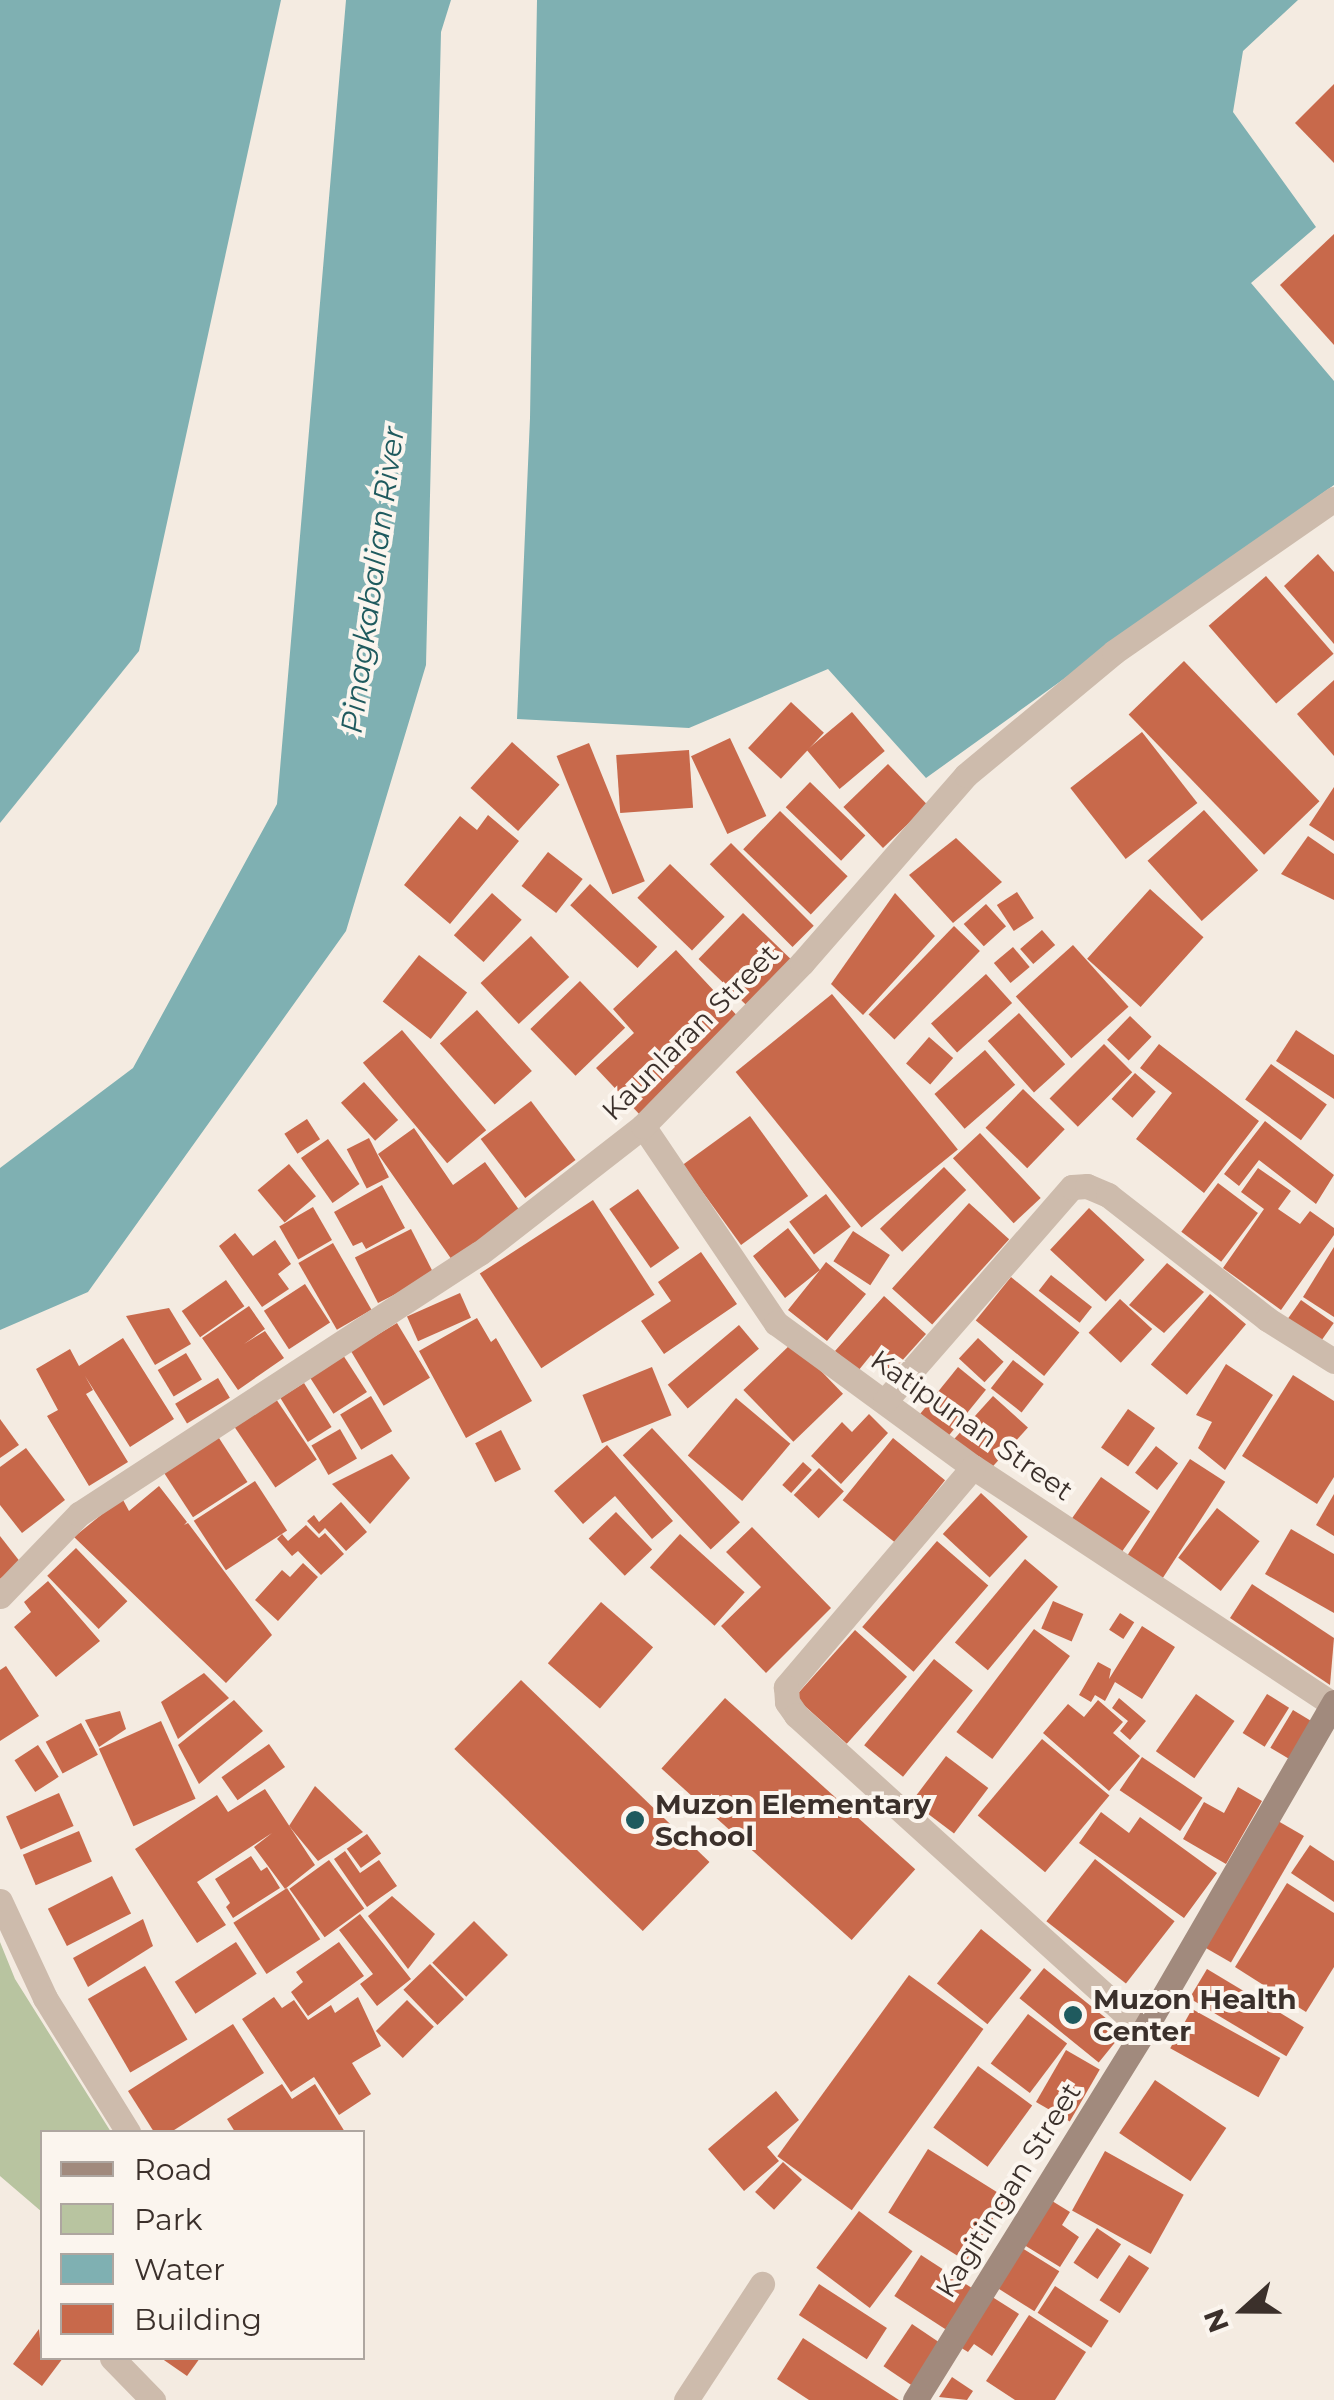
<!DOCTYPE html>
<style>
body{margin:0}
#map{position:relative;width:1334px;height:2400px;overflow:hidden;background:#f4ebe1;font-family:Montserrat,sans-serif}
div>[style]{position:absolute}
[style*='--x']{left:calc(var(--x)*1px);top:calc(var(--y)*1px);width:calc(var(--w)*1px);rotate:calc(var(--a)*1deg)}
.green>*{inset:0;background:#b8c4a0}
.water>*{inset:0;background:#7fb0b2}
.building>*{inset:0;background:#c8694b;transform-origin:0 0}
.street>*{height:25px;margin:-12.5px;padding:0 12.5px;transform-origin:12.5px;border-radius:12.5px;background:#cdbbac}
.secondary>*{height:25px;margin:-12.5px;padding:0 12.5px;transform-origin:12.5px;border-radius:12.5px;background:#a18a7d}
.dots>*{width:28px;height:28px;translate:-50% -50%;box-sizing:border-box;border:5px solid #fbf5ee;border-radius:50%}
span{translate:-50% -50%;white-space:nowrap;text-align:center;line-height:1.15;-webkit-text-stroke:8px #fbf5ee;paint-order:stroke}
.street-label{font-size:28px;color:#3b302b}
.poi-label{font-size:28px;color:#3b302b;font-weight:700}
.left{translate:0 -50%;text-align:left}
.water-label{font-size:30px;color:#1f5a5e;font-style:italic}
.legend{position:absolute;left:40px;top:2130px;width:325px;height:230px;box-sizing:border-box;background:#fbf5ee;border:2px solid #aea6a0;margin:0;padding:12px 18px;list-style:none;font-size:30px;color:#3b302b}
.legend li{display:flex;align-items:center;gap:20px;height:50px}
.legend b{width:50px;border:2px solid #aea6a0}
.north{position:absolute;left:1194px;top:2260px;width:100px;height:100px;-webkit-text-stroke:8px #fbf5ee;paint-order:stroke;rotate:249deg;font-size:28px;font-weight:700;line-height:40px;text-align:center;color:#3b302b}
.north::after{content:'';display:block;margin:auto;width:35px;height:45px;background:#3b302b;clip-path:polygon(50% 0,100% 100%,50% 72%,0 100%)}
</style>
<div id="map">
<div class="green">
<div style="clip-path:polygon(0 1942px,15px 1979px,111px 2132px,42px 2132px,42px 2212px,0 2176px)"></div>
</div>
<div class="water">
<div style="clip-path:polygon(0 0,281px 0,139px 651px,0 823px)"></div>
<div style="clip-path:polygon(346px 0,451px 0,441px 32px,426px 665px,346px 931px,88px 1292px,0 1330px,0 1168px,133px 1068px,277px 804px)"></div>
<div style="clip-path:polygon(537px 0,1298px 0,1243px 51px,1233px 112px,1316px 227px,1251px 283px,1334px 381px,1334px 485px,926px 778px,828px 669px,689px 728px,517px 719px,530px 418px)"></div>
</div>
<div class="building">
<div style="clip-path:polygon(1334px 84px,1334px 163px,1295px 123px)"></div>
<div style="clip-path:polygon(1334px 234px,1334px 345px,1280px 285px)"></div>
<div style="clip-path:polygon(1318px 554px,1334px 572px,1334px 644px,1284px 586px)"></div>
<div style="left:1266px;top:576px;width:103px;height:76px;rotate:49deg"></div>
<div style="left:1184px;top:661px;width:195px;height:77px;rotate:46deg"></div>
<div style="clip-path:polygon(1334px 680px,1334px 756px,1297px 714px)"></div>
<div style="left:791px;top:702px;width:45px;height:63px;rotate:43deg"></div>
<div style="left:852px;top:712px;width:51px;height:59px;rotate:50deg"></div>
<div style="left:1142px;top:732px;width:90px;height:91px;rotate:52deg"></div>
<div style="left:730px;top:738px;width:86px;height:43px;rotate:65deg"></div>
<div style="left:512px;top:742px;width:64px;height:62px;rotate:42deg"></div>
<div style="left:589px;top:743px;width:149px;height:35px;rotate:68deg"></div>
<div style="left:689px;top:750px;width:58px;height:73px;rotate:86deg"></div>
<div style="left:888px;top:764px;width:57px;height:62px;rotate:46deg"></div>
<div style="left:810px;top:782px;width:77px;height:35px;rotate:44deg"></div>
<div style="clip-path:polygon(1334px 787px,1334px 841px,1309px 825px)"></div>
<div style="left:1204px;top:810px;width:81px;height:76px;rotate:48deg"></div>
<div style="left:780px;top:811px;width:94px;height:53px;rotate:44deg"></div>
<div style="clip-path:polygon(488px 815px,519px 841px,450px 924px,404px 885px,460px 816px,477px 830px)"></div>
<div style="clip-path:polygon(1308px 836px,1334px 854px,1334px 900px,1281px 874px)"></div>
<div style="clip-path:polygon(956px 838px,1002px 882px,953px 923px,909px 875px)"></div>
<div style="left:731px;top:843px;width:117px;height:30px;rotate:45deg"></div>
<div style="left:548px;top:852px;width:44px;height:43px;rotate:38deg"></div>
<div style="left:670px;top:864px;width:76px;height:47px;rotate:44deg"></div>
<div style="left:590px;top:884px;width:92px;height:29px;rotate:43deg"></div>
<div style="left:1150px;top:889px;width:72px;height:94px;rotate:42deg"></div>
<div style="left:1017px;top:892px;width:31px;height:24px;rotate:57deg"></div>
<div style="left:492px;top:893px;width:40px;height:57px;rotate:42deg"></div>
<div style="clip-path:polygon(895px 893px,935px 936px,863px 1015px,831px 984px)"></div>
<div style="left:986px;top:904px;width:30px;height:30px;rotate:48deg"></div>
<div style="left:743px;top:913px;width:71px;height:64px;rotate:44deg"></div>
<div style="left:954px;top:926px;width:36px;height:123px;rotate:44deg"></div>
<div style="left:1042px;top:930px;width:20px;height:29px;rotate:49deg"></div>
<div style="left:531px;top:936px;width:56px;height:69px;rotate:47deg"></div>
<div style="left:1073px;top:945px;width:83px;height:77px;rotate:48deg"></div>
<div style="left:1013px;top:947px;width:26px;height:25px;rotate:50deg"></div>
<div style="clip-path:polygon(676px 950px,743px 1022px,641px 1116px,596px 1068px,634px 1033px,613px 1009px)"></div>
<div style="left:419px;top:955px;width:61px;height:59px;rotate:38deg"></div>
<div style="left:986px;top:974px;width:39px;height:74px;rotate:48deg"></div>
<div style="left:580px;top:981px;width:65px;height:69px;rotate:46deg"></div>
<div style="left:832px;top:994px;width:200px;height:124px;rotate:51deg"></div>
<div style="left:477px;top:1010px;width:82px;height:50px;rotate:48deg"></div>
<div style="left:1019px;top:1013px;width:69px;height:42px;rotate:48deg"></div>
<div style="left:1130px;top:1016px;width:30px;height:33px;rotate:44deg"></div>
<div style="left:402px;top:1030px;width:131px;height:51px;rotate:50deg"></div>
<div style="clip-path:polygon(1296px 1030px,1334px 1055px,1334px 1099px,1276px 1061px)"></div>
<div style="left:929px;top:1037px;width:32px;height:35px;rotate:41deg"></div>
<div style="left:1104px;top:1044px;width:40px;height:77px;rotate:45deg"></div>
<div style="clip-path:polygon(1159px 1044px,1259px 1121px,1204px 1193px,1136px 1139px,1172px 1093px,1140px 1068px)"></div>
<div style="left:985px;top:1050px;width:46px;height:67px;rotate:49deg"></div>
<div style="left:1271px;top:1064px;width:69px;height:44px;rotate:36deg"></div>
<div style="left:1135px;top:1073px;width:28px;height:35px;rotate:42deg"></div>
<div style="left:364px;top:1082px;width:51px;height:31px;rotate:48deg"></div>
<div style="left:1023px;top:1089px;width:58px;height:54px;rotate:44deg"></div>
<div style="left:531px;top:1101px;width:74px;height:63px;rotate:53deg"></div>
<div style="left:750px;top:1116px;width:99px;height:83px;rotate:54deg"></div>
<div style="left:307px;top:1119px;width:24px;height:27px;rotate:57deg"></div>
<div style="clip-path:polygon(1265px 1121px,1334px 1175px,1316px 1204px,1259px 1160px,1239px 1186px,1224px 1174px)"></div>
<div style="clip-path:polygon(414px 1128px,453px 1185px,485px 1162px,520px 1211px,452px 1260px,378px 1154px)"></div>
<div style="left:980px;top:1133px;width:89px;height:37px;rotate:47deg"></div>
<div style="left:369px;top:1138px;width:44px;height:25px;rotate:63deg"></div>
<div style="left:328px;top:1139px;width:55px;height:33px;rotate:55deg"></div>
<div style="left:289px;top:1164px;width:42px;height:41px;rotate:50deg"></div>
<div style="left:944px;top:1167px;width:32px;height:89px;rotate:46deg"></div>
<div style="clip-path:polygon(1258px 1168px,1291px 1191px,1278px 1209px,1300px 1224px,1310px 1211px,1334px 1228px,1334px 1235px,1281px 1310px,1223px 1268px,1264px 1209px,1241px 1192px)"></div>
<div style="left:1218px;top:1183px;width:50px;height:61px;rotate:37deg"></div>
<div style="clip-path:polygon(382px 1185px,405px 1228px,366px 1249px,362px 1242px,353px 1246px,334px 1212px)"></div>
<div style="left:638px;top:1189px;width:72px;height:35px;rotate:55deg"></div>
<div style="left:826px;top:1194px;width:41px;height:46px;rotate:53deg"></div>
<div style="left:593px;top:1200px;width:113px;height:135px;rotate:57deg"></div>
<div style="left:969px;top:1203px;width:54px;height:115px;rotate:42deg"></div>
<div style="left:313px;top:1207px;width:38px;height:39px;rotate:60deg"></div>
<div style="left:1089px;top:1208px;width:76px;height:57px;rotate:43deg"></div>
<div style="clip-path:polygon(788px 1228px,820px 1270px,826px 1262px,866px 1294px,827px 1341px,788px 1310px,820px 1270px,785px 1298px,753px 1256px)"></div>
<div style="left:411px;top:1229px;width:51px;height:63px;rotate:63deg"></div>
<div style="left:853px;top:1231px;width:44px;height:36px;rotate:33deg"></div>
<div style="clip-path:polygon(235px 1233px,253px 1256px,275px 1240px,291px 1264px,278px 1274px,289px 1289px,262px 1307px,219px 1246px)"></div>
<div style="left:333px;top:1243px;width:77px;height:40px;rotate:60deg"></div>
<div style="clip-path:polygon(1334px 1247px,1334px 1317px,1303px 1297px)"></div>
<div style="clip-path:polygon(701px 1252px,737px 1304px,664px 1354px,641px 1321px,671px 1301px,658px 1282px)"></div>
<div style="clip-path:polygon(1167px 1263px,1204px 1292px,1164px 1333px,1129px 1305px)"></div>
<div style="left:1051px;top:1275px;width:52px;height:20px;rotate:38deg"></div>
<div style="left:1011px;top:1277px;width:88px;height:56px;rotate:39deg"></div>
<div style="left:226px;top:1280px;width:32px;height:54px;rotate:55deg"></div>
<div style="left:305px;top:1284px;width:46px;height:49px;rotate:57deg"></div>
<div style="left:460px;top:1293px;width:27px;height:58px;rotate:66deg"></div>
<div style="left:1210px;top:1294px;width:47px;height:92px;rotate:40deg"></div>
<div style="clip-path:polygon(884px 1296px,926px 1334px,891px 1373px,871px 1355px,858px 1371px,835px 1351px)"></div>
<div style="left:1120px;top:1299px;width:44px;height:46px;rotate:43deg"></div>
<div style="left:1301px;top:1300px;width:40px;height:23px;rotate:35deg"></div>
<div style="clip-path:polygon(249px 1306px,265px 1329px,244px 1344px,265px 1331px,284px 1358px,238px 1390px,202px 1338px)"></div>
<div style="clip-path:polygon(169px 1308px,191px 1344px,155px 1365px,126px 1316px)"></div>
<div style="clip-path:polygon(477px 1318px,491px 1342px,496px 1338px,532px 1401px,466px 1438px,419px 1351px)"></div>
<div style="left:397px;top:1323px;width:64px;height:54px;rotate:59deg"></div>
<div style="left:739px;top:1325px;width:31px;height:93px;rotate:50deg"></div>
<div style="clip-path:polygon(123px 1338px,174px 1419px,130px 1447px,85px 1376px,93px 1390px,86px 1394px,128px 1462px,89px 1486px,47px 1416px,58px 1410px,36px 1369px,70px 1349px,79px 1366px)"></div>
<div style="left:978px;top:1338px;width:35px;height:28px;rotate:43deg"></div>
<div style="left:793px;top:1342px;width:72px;height:69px;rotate:46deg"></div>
<div style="left:186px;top:1353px;width:31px;height:33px;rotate:59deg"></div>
<div style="left:343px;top:1355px;width:44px;height:40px;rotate:57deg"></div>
<div style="left:1013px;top:1360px;width:39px;height:36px;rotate:38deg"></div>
<div style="clip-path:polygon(1226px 1364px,1273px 1395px,1225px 1470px,1198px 1448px,1212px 1422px,1196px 1415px)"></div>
<div style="left:652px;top:1367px;width:52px;height:75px;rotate:68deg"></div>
<div style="left:958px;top:1367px;width:36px;height:60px;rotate:39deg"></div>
<div style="clip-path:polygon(1293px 1375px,1334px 1401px,1334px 1477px,1317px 1504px,1242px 1456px)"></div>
<div style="left:218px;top:1378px;width:23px;height:50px;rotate:59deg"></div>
<div style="left:304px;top:1383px;width:52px;height:28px;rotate:58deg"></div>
<div style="left:371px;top:1396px;width:41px;height:36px;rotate:59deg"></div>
<div style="left:993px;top:1396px;width:47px;height:58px;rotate:42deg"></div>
<div style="left:736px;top:1398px;width:71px;height:75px;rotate:40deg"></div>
<div style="left:276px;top:1399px;width:73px;height:50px;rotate:56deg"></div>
<div style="left:1128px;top:1409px;width:33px;height:47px;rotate:35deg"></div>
<div style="clip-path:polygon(869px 1414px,888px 1433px,841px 1484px,811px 1456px,842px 1422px,852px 1432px)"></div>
<div style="clip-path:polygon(0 1419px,19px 1445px,0 1458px)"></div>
<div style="left:652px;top:1428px;width:129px;height:40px;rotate:47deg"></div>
<div style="left:340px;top:1429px;width:34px;height:33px;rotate:60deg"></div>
<div style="left:501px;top:1430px;width:44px;height:29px;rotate:63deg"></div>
<div style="left:217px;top:1435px;width:56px;height:65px;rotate:57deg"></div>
<div style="left:893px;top:1438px;width:67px;height:80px;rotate:39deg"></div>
<div style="clip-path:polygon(607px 1445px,673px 1521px,652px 1539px,615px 1496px,583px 1524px,554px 1491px)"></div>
<div style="left:1156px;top:1446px;width:28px;height:34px;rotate:38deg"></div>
<div style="clip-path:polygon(26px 1448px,65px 1500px,22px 1533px,0 1505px,0 1467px)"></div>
<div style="clip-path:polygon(392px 1454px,410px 1478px,370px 1524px,332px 1484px)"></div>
<div style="left:1190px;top:1459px;width:42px;height:117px;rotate:33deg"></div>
<div style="left:803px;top:1462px;width:12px;height:31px;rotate:42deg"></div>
<div style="left:819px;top:1468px;width:34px;height:37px;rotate:43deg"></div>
<div style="left:1101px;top:1477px;width:60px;height:52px;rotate:35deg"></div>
<div style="left:255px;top:1481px;width:59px;height:73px;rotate:57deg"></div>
<div style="clip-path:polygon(159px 1486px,187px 1522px,184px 1525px,188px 1523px,272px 1635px,226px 1683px,74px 1537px,122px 1498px,129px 1511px)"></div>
<div style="left:981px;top:1493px;width:64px;height:56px;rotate:43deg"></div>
<div style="clip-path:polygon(1334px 1494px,1334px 1536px,1316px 1525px)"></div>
<div style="clip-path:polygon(341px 1502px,367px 1532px,346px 1551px,325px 1528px,319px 1534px,307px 1521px,314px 1515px,319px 1522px)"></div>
<div style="left:1217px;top:1508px;width:54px;height:63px;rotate:38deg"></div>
<div style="left:616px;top:1512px;width:52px;height:38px;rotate:46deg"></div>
<div style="clip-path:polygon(306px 1525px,319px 1538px,325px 1533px,344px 1554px,321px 1575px,298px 1551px,292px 1556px,277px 1539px,282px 1534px,288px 1541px)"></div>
<div style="clip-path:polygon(752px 1527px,831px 1608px,766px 1673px,721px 1626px,761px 1587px,726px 1552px)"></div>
<div style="clip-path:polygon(1291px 1529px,1334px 1554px,1334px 1613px,1265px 1574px)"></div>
<div style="left:680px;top:1534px;width:87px;height:45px;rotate:42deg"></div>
<div style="clip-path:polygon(0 1536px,21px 1563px,0 1579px)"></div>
<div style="left:937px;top:1541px;width:68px;height:114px;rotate:41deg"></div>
<div style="left:76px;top:1548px;width:74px;height:40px;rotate:46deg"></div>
<div style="left:1025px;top:1559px;width:43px;height:109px;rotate:40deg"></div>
<div style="clip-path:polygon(303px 1563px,318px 1577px,278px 1621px,255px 1600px,282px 1570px,290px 1577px)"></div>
<div style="clip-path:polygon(48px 1581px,100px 1641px,56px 1677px,14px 1627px,31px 1612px,24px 1602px)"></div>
<div style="clip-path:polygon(1252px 1584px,1334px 1638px,1330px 1685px,1230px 1618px)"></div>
<div style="left:1053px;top:1601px;width:33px;height:30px;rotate:23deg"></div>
<div style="left:601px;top:1602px;width:69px;height:81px;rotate:41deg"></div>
<div style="left:1120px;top:1613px;width:17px;height:20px;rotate:33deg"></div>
<div style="clip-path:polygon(1142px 1626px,1175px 1647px,1142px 1699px,1115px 1682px,1105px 1701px,1095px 1695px,1091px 1702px,1079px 1695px,1098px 1662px,1111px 1669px,1109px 1679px)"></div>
<div style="left:1034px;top:1629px;width:45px;height:129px;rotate:37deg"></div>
<div style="left:855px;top:1630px;width:70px;height:90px;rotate:42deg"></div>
<div style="left:934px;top:1659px;width:50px;height:111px;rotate:39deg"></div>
<div style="clip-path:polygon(6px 1666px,39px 1716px,0 1741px,0 1670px)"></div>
<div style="clip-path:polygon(204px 1673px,229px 1698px,178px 1739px,161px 1702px)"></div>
<div style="left:521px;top:1680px;width:262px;height:96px;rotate:44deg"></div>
<div style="left:1196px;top:1694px;width:47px;height:70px;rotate:35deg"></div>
<div style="left:1267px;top:1694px;width:26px;height:46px;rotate:32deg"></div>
<div style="left:725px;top:1698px;width:256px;height:95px;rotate:42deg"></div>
<div style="clip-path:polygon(1119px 1698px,1146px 1721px,1130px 1740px,1120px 1731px,1128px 1721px,1112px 1708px)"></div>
<div style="clip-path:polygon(234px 1700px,263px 1731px,199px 1784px,178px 1745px)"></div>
<div style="clip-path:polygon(1098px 1700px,1123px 1722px,1113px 1733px,1140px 1756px,1109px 1791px,1043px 1733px,1068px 1704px,1084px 1717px)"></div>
<div style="left:1293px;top:1710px;width:27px;height:44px;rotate:31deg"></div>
<div style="clip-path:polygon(120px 1711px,126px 1729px,99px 1747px,85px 1720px)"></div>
<div style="left:161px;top:1721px;width:85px;height:68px;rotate:66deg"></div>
<div style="left:81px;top:1723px;width:36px;height:40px;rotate:62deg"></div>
<div style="left:1042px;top:1739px;width:88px;height:100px;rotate:40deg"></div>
<div style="left:269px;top:1744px;width:28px;height:58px;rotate:55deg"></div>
<div style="left:38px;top:1745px;width:38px;height:28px;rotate:57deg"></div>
<div style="left:946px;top:1756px;width:53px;height:57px;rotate:37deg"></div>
<div style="left:1142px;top:1757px;width:73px;height:40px;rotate:34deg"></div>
<div style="clip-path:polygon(315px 1786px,363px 1832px,318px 1861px,289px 1826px)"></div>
<div style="clip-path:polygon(1238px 1787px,1262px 1801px,1226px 1864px,1183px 1839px,1204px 1802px,1224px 1813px)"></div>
<div style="clip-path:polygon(265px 1789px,315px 1865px,285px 1889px,254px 1847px,272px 1833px,197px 1882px,226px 1925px,197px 1943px,135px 1849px,217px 1795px,228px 1812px)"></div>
<div style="left:59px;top:1793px;width:36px;height:58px;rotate:66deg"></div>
<div style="clip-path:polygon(1101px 1812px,1129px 1833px,1140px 1817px,1217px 1873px,1184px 1918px,1079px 1843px)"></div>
<div style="left:1278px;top:1821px;width:30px;height:146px;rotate:30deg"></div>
<div style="left:79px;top:1831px;width:33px;height:61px;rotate:67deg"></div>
<div style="left:367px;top:1834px;width:24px;height:25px;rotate:54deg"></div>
<div style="clip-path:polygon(1310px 1845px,1334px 1861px,1334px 1902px,1291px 1873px)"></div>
<div style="clip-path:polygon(345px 1851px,360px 1873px,379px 1860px,397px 1886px,367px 1907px,334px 1859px)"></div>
<div style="clip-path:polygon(251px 1856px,261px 1871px,267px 1867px,280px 1888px,233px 1918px,226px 1907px,230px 1903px,215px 1879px)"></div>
<div style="left:1095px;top:1859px;width:101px;height:79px;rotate:38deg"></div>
<div style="left:329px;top:1860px;width:60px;height:49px;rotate:54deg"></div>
<div style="left:112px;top:1876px;width:42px;height:72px;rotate:63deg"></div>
<div style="clip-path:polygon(1287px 1883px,1334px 1913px,1334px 1967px,1306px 2012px,1235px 1967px)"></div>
<div style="left:287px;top:1888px;width:61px;height:64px;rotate:57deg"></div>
<div style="clip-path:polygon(392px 1896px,435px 1934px,408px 1969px,368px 1916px)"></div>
<div style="clip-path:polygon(360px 1914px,411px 1979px,377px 2006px,360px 1984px,373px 1974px,339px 1930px)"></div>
<div style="clip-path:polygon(143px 1919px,153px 1946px,88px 1987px,73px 1958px)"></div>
<div style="left:474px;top:1921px;width:48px;height:59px;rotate:45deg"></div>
<div style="left:981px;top:1929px;width:65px;height:70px;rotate:39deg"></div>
<div style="left:236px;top:1942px;width:38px;height:73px;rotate:57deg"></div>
<div style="clip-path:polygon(339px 1942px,364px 1976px,308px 2016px,291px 1992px,303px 1982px,296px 1972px)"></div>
<div style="left:430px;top:1964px;width:49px;height:37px;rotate:46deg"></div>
<div style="left:145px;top:1966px;width:85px;height:66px;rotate:60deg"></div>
<div style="left:1044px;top:1968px;width:102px;height:39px;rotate:39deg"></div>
<div style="left:1207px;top:1969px;width:113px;height:34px;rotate:31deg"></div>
<div style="left:909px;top:1975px;width:92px;height:224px;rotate:36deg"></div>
<div style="clip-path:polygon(274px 1997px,282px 2008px,294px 2000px,308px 2020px,331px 2005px,335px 2013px,358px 1997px,381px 2046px,352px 2063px,371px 2094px,339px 2115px,314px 2077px,291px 2092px,242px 2019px)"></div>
<div style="left:407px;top:2000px;width:38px;height:44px;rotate:45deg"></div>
<div style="left:1192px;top:2009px;width:101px;height:45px;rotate:29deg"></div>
<div style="left:1028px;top:2014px;width:49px;height:62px;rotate:37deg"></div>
<div style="clip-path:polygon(233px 2024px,264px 2073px,171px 2132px,154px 2132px,128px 2091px)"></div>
<div style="left:1066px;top:2050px;width:39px;height:60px;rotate:30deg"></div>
<div style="left:978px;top:2066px;width:67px;height:76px;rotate:36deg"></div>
<div style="left:1155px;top:2080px;width:86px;height:64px;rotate:34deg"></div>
<div style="clip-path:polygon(282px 2084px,292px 2099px,315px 2084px,345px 2132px,235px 2132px,227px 2119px)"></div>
<div style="clip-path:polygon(776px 2091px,799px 2120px,767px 2147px,779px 2161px,744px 2191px,708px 2149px)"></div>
<div style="left:928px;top:2149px;width:92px;height:75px;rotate:32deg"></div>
<div style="left:1105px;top:2151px;width:90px;height:68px;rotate:29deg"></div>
<div style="left:783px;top:2162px;width:26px;height:41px;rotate:43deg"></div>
<div style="clip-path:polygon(1044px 2196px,1070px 2212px,1062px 2225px,1079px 2237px,1060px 2267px,1016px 2240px)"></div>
<div style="left:859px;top:2211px;width:67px;height:71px;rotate:37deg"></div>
<div style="left:1097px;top:2228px;width:29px;height:42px;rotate:34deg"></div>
<div style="left:1022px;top:2248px;width:44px;height:47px;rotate:32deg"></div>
<div style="left:921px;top:2255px;width:61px;height:49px;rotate:33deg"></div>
<div style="left:1129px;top:2255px;width:24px;height:54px;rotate:33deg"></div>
<div style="left:819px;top:2284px;width:81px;height:37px;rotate:33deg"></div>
<div style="left:1055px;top:2286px;width:64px;height:32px;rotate:33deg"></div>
<div style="clip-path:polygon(986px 2293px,1019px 2314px,992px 2356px,974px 2344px,968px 2352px,955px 2344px)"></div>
<div style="clip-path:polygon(1029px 2315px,1086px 2352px,1055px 2400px,1015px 2400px,986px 2381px)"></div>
<div style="left:912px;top:2324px;width:34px;height:51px;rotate:34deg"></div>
<div style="clip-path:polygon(39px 2329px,42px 2358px,63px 2358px,42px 2386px,13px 2364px)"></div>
<div style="clip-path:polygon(803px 2338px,899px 2400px,809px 2400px,777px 2379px)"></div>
<div style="clip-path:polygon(161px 2358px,200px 2358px,187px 2376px)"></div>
<div style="clip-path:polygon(952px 2377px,973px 2391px,967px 2400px,939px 2397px)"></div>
</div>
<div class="street">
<div style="--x:643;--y:1126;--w:238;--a:56"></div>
<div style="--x:776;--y:1323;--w:244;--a:36.2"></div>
<div style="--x:973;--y:1467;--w:431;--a:33.4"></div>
<div style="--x:885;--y:1401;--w:284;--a:-48.9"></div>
<div style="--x:1072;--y:1187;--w:15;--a:-4"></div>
<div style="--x:1087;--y:1186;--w:23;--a:23"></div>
<div style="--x:1108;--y:1195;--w:202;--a:37.9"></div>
<div style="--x:1267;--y:1319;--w:79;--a:32.1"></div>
<div style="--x:973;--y:1467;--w:289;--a:130.4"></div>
<div style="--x:786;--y:1687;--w:15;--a:86"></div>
<div style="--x:787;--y:1702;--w:16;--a:55"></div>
<div style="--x:796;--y:1715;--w:469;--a:42.2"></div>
<div style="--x:0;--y:1596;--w:114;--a:-46.1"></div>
<div style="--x:79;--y:1514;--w:478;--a:-33.1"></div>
<div style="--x:480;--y:1253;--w:207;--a:-37.9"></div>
<div style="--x:643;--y:1126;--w:228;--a:-45.7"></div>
<div style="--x:802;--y:963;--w:249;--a:-48.9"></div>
<div style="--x:966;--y:775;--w:192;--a:-39.7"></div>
<div style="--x:1114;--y:652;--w:268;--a:-34.8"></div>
<div style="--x:0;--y:1901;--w:107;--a:65.1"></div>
<div style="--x:45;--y:1998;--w:158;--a:58.2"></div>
<div style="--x:112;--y:2358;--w:59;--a:45.7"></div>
<div style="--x:686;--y:2400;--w:139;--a:-56.8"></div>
</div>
<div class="secondary">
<div style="--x:915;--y:2400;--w:435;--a:-58.2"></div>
<div style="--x:1144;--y:2030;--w:379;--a:-59.9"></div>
</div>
<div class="dots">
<div style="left:635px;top:1820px;background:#1f5a5e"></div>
<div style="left:1073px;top:2015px;background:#1f5a5e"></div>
</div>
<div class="street-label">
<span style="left:690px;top:1032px;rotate:-45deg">Kaunlaran Street</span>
<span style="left:972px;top:1425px;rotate:35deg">Katipunan Street</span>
<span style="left:1008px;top:2190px;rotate:-58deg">Kagitingan Street</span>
</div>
<div class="poi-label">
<span class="left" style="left:655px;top:1820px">Muzon Elementary<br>School</span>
<span class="left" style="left:1093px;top:2015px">Muzon Health<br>Center</span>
</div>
<div class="water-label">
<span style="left:373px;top:580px;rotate:-82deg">Pinagkabalian River</span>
</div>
<ul class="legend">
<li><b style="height:12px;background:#a18a7d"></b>Road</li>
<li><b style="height:28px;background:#b8c4a0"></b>Park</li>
<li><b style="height:28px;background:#7fb0b2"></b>Water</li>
<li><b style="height:28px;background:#c8694b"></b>Building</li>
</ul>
<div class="north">N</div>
</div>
